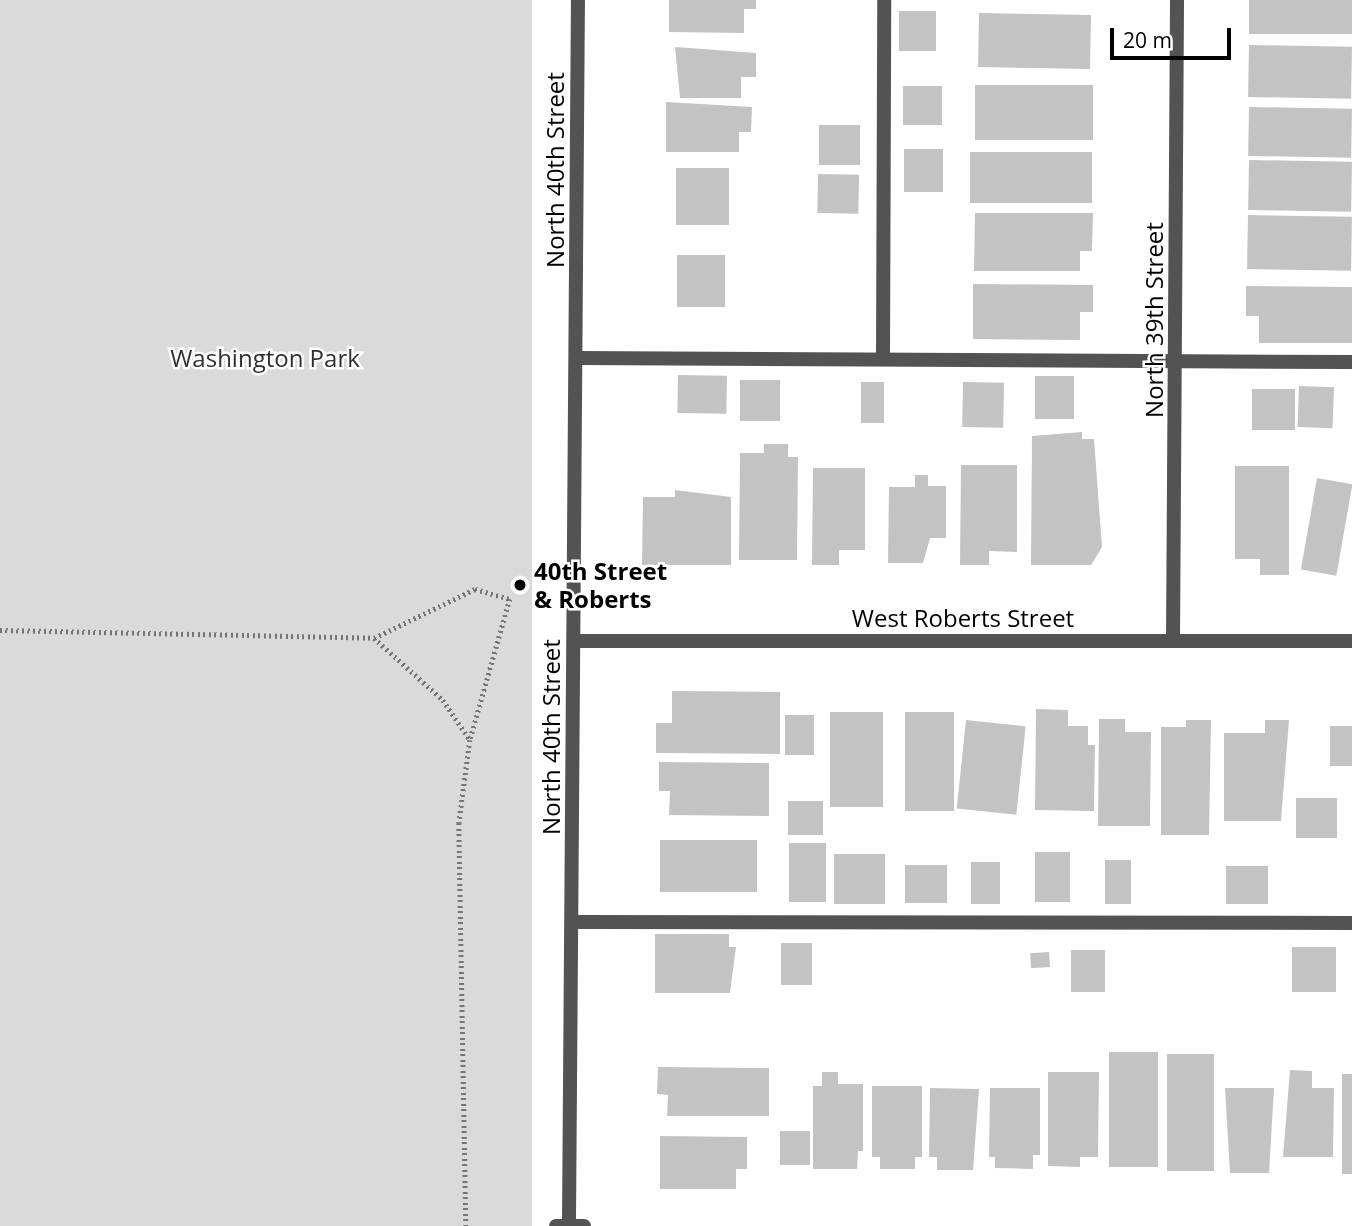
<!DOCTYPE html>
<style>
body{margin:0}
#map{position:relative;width:1352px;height:1226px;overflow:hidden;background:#fff;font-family:"Open Sans",sans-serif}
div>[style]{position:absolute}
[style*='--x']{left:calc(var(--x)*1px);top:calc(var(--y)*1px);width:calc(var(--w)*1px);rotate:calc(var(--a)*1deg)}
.green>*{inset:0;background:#dadada;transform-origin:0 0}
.building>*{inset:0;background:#c3c3c3;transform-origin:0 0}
.path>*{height:4.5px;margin-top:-2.25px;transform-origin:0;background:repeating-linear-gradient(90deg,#757575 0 2px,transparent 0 5.5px)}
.service>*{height:14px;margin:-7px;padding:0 7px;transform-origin:7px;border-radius:7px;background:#535353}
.minor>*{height:14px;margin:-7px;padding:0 7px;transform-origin:7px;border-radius:7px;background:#535353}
.tertiary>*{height:14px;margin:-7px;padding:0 7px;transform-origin:7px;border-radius:7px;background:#535353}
.dots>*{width:19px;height:19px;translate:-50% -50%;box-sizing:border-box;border:4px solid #fff;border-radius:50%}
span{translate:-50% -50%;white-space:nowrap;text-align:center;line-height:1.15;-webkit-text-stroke:5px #fff;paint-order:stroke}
.street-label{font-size:24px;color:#000}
.park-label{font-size:24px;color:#313131}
.poi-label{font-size:24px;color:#000;font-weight:700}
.left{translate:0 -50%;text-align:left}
.scale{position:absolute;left:1110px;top:28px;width:121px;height:32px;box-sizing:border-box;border:4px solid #000;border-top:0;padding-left:9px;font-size:21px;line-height:24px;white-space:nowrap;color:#000;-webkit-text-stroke:5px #fff;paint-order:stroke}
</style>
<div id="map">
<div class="green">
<div style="left:0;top:0;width:532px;height:1226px"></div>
</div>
<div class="building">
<div style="clip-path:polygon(669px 0,756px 0,756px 9px,744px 9px,744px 33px,669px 32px)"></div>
<div style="left:1249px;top:0;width:103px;height:34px"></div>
<div style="left:899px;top:11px;width:37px;height:40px"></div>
<div style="left:979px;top:13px;width:112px;height:54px;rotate:1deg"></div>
<div style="left:1249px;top:45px;width:103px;height:52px;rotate:1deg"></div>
<div style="clip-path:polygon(675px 47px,756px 53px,756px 77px,741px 77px,741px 98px,680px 98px)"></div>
<div style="left:975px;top:85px;width:118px;height:55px"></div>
<div style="left:903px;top:86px;width:39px;height:39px"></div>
<div style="clip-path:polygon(666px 102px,752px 107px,751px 132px,739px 132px,739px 152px,666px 152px)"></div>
<div style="left:1249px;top:107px;width:103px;height:49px;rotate:1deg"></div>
<div style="left:819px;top:125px;width:41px;height:40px"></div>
<div style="left:904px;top:149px;width:39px;height:43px"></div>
<div style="left:970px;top:152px;width:122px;height:51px"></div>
<div style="left:1249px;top:160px;width:103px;height:50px;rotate:1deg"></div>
<div style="left:676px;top:168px;width:53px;height:57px"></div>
<div style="left:818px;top:174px;width:41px;height:39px;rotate:1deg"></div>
<div style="clip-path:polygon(975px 213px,1093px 213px,1092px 251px,1080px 251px,1080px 271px,974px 271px)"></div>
<div style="left:1248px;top:215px;width:104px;height:54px;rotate:1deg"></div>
<div style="left:677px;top:255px;width:48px;height:52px"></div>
<div style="clip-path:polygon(973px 284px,1093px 285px,1093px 312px,1080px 312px,1080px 340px,973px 339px)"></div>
<div style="clip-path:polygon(1246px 286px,1352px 287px,1352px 343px,1259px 343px,1259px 316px,1246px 316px)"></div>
<div style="left:678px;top:375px;width:49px;height:38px;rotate:1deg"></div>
<div style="left:1035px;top:376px;width:39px;height:43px"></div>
<div style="left:740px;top:380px;width:40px;height:41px"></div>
<div style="left:861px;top:382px;width:23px;height:41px"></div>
<div style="left:963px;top:382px;width:41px;height:45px;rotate:1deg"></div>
<div style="left:1299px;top:386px;width:35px;height:41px;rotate:2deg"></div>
<div style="left:1252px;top:389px;width:43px;height:41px"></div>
<div style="clip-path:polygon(1082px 432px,1082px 439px,1094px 439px,1102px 547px,1091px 565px,1031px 565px,1032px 436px)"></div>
<div style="clip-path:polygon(764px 444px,788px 444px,788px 457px,798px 457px,797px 560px,739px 560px,740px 453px,764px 453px)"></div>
<div style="clip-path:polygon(961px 465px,1017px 465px,1017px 552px,989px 551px,989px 565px,960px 565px)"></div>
<div style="clip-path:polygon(1235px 466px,1289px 466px,1289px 575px,1260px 575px,1260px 559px,1235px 559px)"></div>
<div style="clip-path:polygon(813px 468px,865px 468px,865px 550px,839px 550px,839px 565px,812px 565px)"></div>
<div style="clip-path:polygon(915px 475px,928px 475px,928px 486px,946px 486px,946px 538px,930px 538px,923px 563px,888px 563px,889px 487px,915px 487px)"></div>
<div style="left:1317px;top:478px;width:36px;height:93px;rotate:10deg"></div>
<div style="clip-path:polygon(675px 490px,731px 497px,731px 565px,642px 565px,643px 497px,675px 497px)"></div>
<div style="clip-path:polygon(672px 691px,780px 692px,780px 754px,656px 753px,656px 723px,672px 723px)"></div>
<div style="clip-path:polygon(1036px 709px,1068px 710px,1068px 726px,1088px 726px,1088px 745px,1095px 745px,1094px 811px,1035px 810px)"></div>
<div style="left:830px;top:712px;width:53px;height:95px"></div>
<div style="left:905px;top:712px;width:49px;height:99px"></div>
<div style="left:785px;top:715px;width:29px;height:40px"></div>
<div style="clip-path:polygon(1099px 719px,1125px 719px,1125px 732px,1151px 732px,1150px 826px,1098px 826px)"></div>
<div style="left:966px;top:720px;width:60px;height:89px;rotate:6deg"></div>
<div style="clip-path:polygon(1186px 720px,1211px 720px,1209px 835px,1161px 835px,1161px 727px,1186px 727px)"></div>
<div style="clip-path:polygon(1265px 720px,1289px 720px,1281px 821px,1224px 821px,1224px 733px,1265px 733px)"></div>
<div style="left:1330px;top:726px;width:22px;height:40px"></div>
<div style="clip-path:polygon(659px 762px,769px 763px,769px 816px,669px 815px,670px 791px,659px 791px)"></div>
<div style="left:1296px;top:798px;width:41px;height:40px"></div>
<div style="left:788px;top:801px;width:35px;height:34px"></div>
<div style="left:660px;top:840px;width:97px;height:52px"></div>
<div style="left:789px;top:843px;width:37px;height:59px"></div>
<div style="left:1035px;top:852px;width:35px;height:50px"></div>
<div style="left:834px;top:854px;width:51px;height:50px"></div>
<div style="left:1105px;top:860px;width:26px;height:44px"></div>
<div style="left:971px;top:862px;width:29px;height:42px"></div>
<div style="left:905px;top:865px;width:42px;height:38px"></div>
<div style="left:1226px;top:866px;width:42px;height:38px"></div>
<div style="clip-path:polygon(655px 934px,729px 934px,729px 947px,736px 947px,730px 993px,655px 993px)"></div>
<div style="left:781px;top:943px;width:31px;height:42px"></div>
<div style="left:1292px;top:947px;width:44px;height:45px"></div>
<div style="left:1071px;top:950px;width:34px;height:42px"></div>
<div style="left:1049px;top:952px;width:15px;height:19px;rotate:86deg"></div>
<div style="left:1109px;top:1052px;width:49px;height:115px"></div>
<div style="left:1167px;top:1054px;width:47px;height:117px"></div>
<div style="clip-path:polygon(658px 1067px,769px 1068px,769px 1116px,667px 1116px,668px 1095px,657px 1094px)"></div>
<div style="clip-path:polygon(1290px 1070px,1312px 1071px,1312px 1088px,1334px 1088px,1333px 1157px,1283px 1157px)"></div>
<div style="clip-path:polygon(822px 1072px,838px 1072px,838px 1084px,863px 1084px,863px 1151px,858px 1151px,857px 1169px,813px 1169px,813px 1086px,822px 1086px)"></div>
<div style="clip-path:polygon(1048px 1072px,1099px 1072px,1098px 1157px,1080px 1157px,1080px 1167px,1048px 1166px)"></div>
<div style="left:1342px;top:1074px;width:10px;height:100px"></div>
<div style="clip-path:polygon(872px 1086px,922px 1086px,922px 1157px,915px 1157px,915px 1169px,880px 1169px,880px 1157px,872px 1157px)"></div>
<div style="clip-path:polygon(930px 1088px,979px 1089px,973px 1170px,937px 1170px,937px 1157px,929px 1157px)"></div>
<div style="clip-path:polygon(990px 1088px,1040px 1088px,1040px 1155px,1033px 1155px,1033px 1169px,995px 1168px,995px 1157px,989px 1157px)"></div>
<div style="clip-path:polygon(1225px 1088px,1274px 1088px,1269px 1173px,1230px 1173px)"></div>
<div style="left:780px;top:1131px;width:30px;height:34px"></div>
<div style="clip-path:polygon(660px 1136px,747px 1137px,747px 1169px,736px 1169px,736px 1189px,660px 1189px)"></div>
</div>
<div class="path">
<div style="--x:0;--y:630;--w:374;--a:1.2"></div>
<div style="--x:374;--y:638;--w:112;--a:-25.9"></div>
<div style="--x:475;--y:589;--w:36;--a:16"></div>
<div style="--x:510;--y:599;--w:147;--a:105.8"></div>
<div style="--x:470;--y:740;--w:84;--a:97.5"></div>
<div style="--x:459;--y:823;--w:403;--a:89"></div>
<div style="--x:374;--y:638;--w:93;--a:41.9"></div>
<div style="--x:443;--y:700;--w:48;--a:56"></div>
</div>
<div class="service">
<div style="--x:577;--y:358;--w:775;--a:0.3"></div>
<div style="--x:883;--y:359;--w:359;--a:-89.8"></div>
<div style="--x:572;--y:922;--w:780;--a:0.07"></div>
</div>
<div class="minor">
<div style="--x:574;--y:641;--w:778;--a:0"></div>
<div style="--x:1173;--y:641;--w:641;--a:-89.64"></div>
</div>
<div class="tertiary">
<div style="--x:569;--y:1221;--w:1221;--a:-89.58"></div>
<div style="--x:556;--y:1226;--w:28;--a:0"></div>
</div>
<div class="dots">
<div style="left:520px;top:585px;background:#000"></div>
</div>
<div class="street-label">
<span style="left:555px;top:170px;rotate:-90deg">North 40th Street</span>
<span style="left:1154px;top:320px;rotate:-90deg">North 39th Street</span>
<span style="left:963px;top:618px">West Roberts Street</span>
<span style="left:551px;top:737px;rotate:-90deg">North 40th Street</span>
</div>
<div class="park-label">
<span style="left:265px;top:358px">Washington Park</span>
</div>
<div class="poi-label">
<span class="left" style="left:534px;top:585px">40th Street<br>&amp; Roberts</span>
</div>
<div class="scale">20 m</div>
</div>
